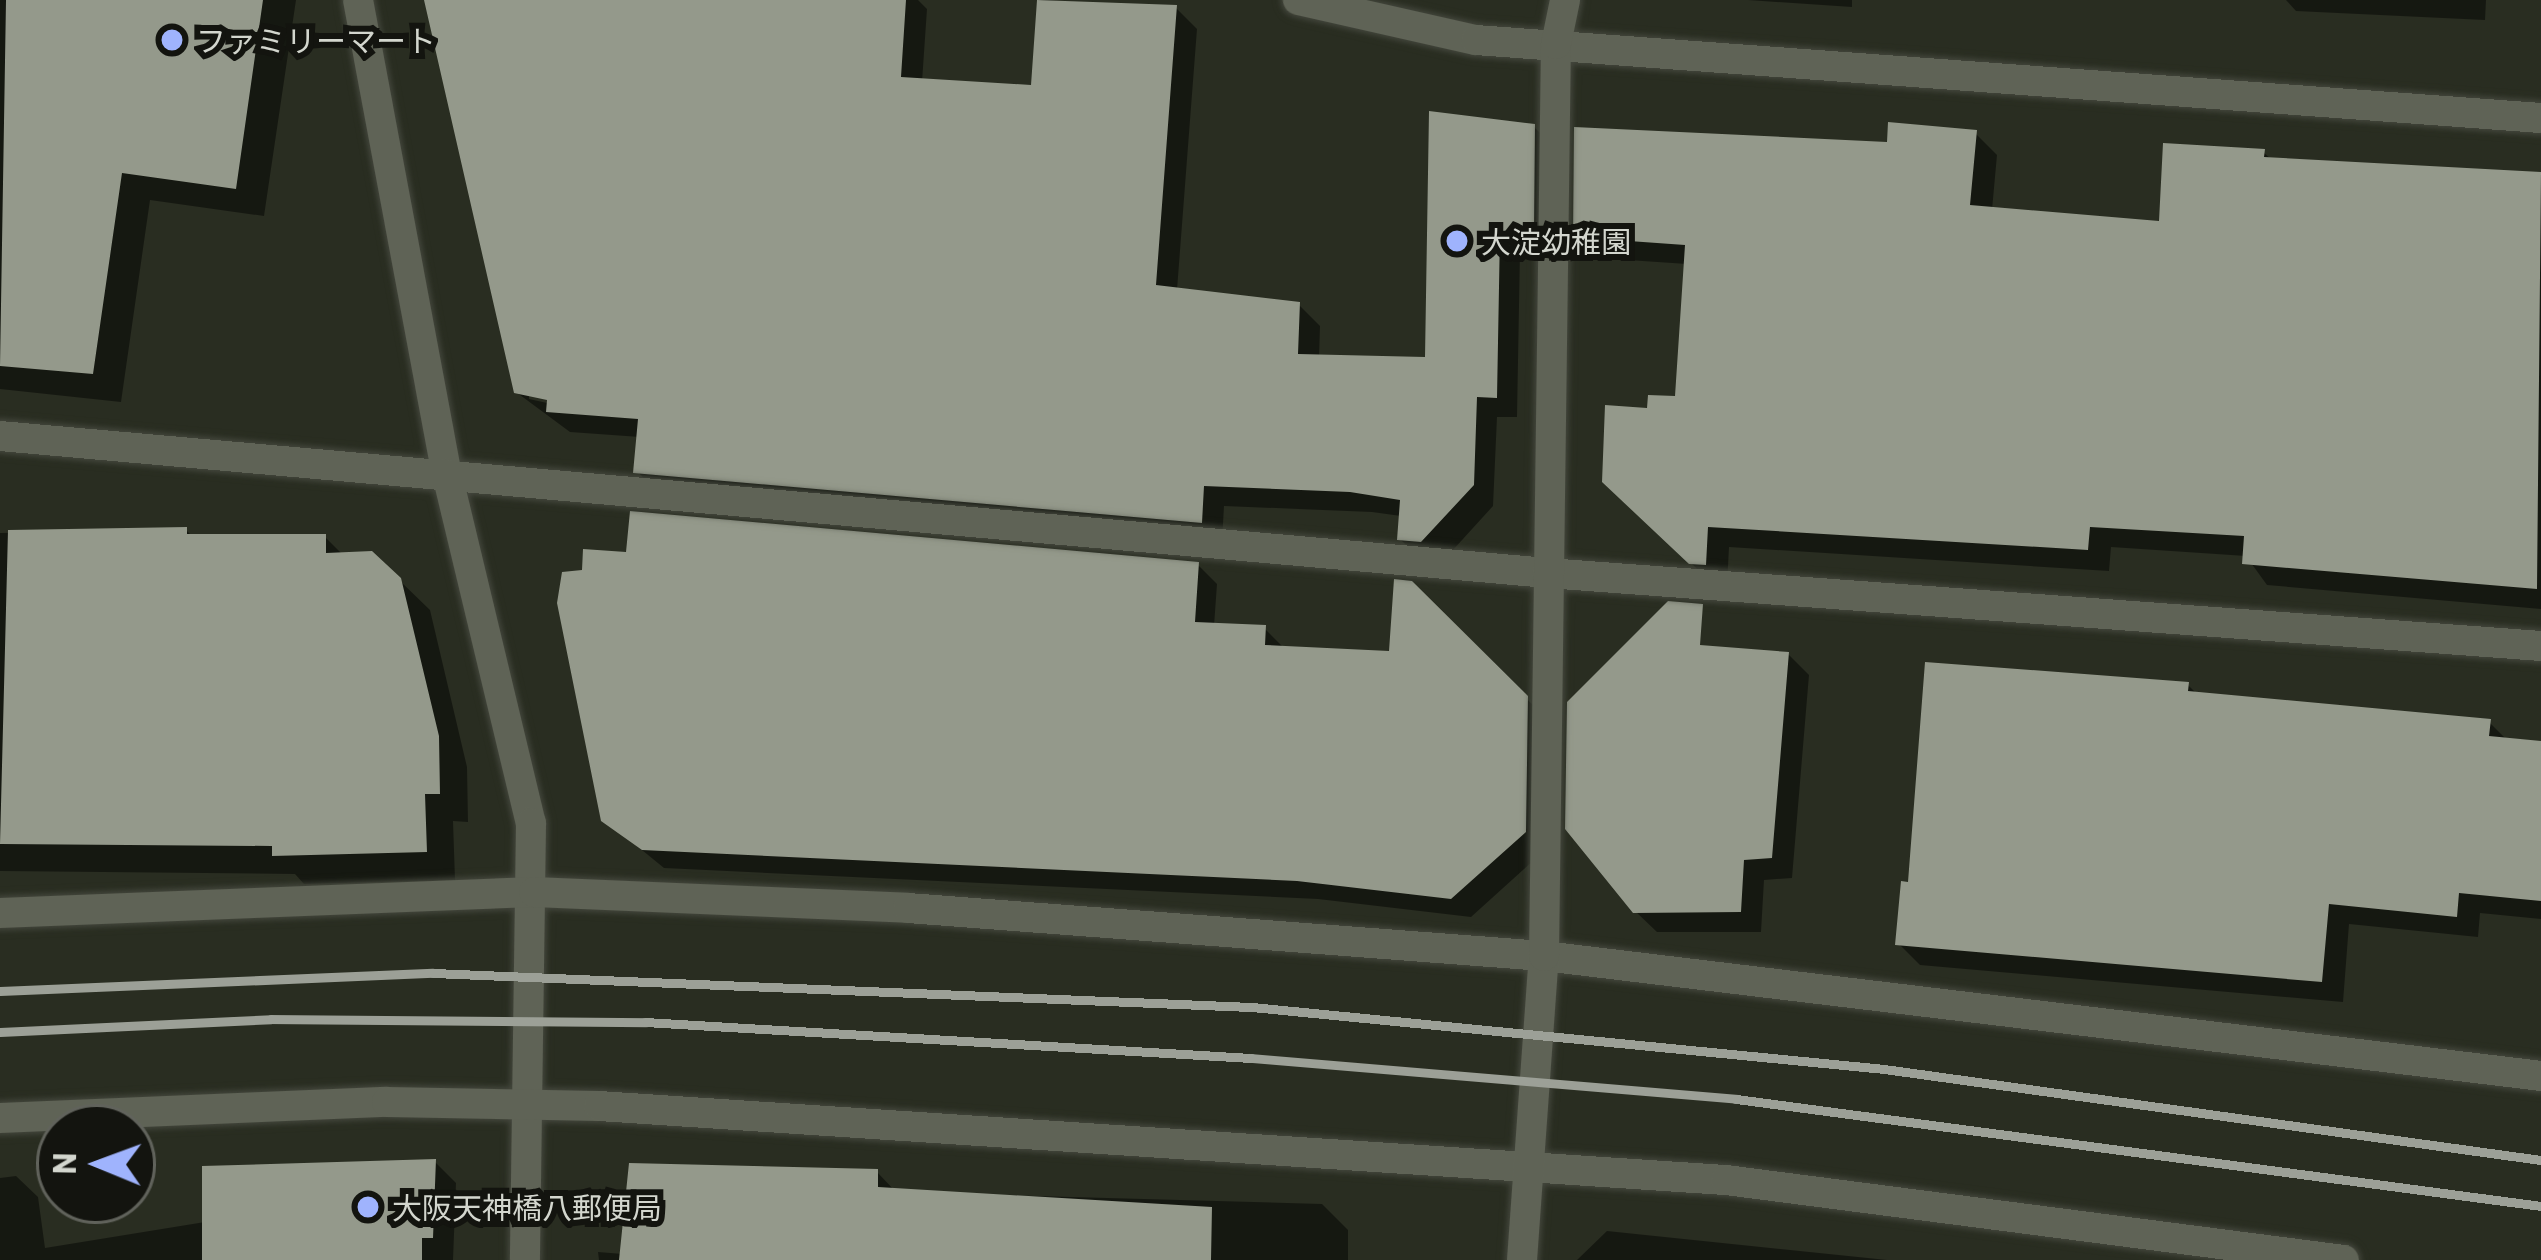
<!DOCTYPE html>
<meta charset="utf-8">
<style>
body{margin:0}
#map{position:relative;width:2541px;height:1260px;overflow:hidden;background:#292d21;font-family:Barlow,"Noto Sans JP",sans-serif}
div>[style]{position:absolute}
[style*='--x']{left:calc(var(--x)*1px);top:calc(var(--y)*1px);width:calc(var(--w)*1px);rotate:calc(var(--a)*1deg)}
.shadow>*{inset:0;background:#0007}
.building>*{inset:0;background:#94998b}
.roads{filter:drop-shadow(0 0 3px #44473d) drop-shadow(0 0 3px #44473d)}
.minor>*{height:30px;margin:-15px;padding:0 15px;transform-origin:15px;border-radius:15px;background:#5f6356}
.rail>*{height:9px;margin:-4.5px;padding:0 4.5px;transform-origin:4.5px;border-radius:4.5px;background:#9ca097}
.dots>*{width:33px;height:33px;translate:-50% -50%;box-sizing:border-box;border:6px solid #13140f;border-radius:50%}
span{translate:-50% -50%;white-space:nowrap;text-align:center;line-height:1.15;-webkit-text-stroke:12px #13140f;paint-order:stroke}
.poi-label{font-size:30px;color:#d3d6ce}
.left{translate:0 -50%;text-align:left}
.north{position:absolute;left:36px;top:1104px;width:120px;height:120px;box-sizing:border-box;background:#13140f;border:3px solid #60625b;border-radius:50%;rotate:271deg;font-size:33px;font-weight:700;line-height:48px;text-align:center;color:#d3d6ce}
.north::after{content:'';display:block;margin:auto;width:42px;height:54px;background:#9fb3fd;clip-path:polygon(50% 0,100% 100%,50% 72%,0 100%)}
</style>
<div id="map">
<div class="shadow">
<div style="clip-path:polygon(0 0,296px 0,264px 216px,150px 200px,121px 402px,0 389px)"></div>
<div style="clip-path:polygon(evenodd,426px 0,918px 0,927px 9px,922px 82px,1034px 88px,1040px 0,1176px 8px,1197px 29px,1177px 290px,1299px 305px,1320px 326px,1319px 358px,1428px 360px,1534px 127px,1555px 148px,1554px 254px,1520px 251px,1517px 417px,1497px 417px,1493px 506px,1442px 562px,1421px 560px,1400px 539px,1401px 516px,1372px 512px,1224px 506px,1222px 542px,657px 492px,637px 471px,640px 437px,570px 432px,516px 392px,426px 0,529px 393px,562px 400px,561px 406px,529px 399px,529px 393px)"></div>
<div style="clip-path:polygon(1748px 0,1852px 0,1852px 7px)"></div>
<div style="clip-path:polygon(2286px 0,2486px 0,2485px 20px,2296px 11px)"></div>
<div style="clip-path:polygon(1975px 133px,1997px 155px,1992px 210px,2162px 225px,2263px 152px,2272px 160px,2541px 174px,2541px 609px,2267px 585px,2246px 556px,2111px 547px,2109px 571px,1729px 547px,1727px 586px,1714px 585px,1628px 503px,1650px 411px,1678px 399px,1687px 264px,1598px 258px,1576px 236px,1889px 145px)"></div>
<div style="clip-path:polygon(186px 530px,193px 537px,325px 537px,343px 555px,399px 580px,430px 610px,467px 767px,468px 822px,453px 821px,455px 880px,304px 884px,295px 874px,0 871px,0 533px)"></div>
<div style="clip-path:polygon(1198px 565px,1217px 584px,1214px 626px,1264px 628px,1283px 647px,1392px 654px,1411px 584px,1546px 718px,1544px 851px,1471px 917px,1318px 899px,664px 868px,604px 819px)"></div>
<div style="clip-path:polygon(1788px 654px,1809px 675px,1792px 878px,1764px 880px,1761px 932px,1657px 932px,1635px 911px)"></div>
<div style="clip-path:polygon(2188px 685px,2198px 695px,2489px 722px,2508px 741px,2541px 744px,2541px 919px,2480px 913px,2478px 937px,2349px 924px,2343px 1002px,1920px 965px,1898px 943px,1911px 885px)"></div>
<div style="clip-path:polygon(435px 1162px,456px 1183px,453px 1260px,0 1260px,0 1178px,16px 1176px,38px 1197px,45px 1248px,205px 1222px)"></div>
<div style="clip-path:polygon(877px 1172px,896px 1192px,1322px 1204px,1348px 1230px,1348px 1260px,599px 1260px,598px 1252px,623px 1254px)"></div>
<div style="clip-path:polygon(1607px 1231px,1887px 1260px,1577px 1260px)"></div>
</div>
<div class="building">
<div style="clip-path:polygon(6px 0,263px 0,236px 189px,122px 173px,93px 374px,0 366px)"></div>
<div style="clip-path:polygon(424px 0,906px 0,901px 77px,1031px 85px,1037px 0,1177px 5px,1156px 285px,1300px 302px,1298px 354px,1425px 357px,1429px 111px,1535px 124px,1534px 234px,1500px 232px,1497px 398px,1477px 397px,1474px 485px,1421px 542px,1397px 540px,1400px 500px,1350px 492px,1204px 486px,1202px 523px,633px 473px,638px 419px,546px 412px,547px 400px,514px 393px)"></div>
<div style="clip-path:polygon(1888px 122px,1977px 130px,1970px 205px,2159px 221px,2163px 143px,2265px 149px,2264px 157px,2541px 172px,2537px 589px,2242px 564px,2244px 536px,2090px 527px,2088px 550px,1708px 527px,1706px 565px,1689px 564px,1602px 482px,1605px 405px,1647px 408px,1648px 395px,1675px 396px,1685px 245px,1573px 237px,1574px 127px,1887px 142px)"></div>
<div style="clip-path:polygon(630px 511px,1199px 562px,1195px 622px,1266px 625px,1265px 645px,1389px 651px,1394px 579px,1412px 581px,1528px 696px,1526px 832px,1451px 899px,1297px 881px,642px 850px,601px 821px,557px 603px,562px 572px,582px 570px,583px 549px,626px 552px)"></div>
<div style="clip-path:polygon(187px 527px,187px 534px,326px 534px,326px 553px,372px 551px,401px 578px,439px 736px,440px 794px,425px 794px,427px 852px,272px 856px,272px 846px,0 844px,8px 530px)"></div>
<div style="clip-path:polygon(1668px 601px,1703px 604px,1700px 645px,1789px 652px,1772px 858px,1744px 860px,1741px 912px,1633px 913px,1565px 829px,1567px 702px)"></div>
<div style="clip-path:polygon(1925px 662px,2189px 682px,2188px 691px,2491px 719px,2489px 736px,2541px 741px,2541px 901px,2459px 893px,2457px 917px,2329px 904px,2322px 982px,1895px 945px,1901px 881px,1908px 882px)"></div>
<div style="clip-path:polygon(436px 1159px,433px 1238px,422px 1238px,422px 1260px,202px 1260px,202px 1166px)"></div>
<div style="clip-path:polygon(629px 1163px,878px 1169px,878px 1187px,1212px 1207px,1211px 1260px,619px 1260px)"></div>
</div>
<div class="roads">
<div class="minor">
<div style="--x:358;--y:0;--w:482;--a:79.4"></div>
<div style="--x:447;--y:474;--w:359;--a:76.5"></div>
<div style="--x:531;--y:823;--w:437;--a:90.8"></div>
<div style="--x:1298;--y:0;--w:182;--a:12.7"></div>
<div style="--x:1476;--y:40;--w:1068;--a:4.19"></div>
<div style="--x:0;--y:436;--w:1553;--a:5.06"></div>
<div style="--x:1547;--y:573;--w:997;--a:4.2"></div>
<div style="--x:0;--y:913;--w:534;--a:-2.25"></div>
<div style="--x:534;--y:892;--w:374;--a:2.4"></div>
<div style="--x:908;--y:908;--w:638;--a:4.32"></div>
<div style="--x:1544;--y:956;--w:1004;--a:6.86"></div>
<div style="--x:0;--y:1118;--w:387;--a:-2.4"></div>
<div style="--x:387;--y:1102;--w:212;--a:1.1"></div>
<div style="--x:599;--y:1106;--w:1129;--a:3.76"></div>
<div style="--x:1726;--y:1180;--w:623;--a:7.38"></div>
<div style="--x:1522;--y:1260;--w:305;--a:-85.9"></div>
<div style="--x:1544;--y:956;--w:912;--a:-89.25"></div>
<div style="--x:1556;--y:44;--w:45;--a:-78.4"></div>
</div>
</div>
<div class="rail">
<div style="--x:0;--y:991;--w:433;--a:-2.4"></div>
<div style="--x:433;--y:973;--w:820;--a:2.38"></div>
<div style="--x:1252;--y:1007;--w:635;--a:5.6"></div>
<div style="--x:1884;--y:1069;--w:663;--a:7.89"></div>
<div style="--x:0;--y:1032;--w:271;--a:-2.7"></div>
<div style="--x:271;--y:1019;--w:374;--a:0.5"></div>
<div style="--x:645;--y:1022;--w:607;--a:3.4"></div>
<div style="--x:1251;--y:1058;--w:487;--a:4.8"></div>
<div style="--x:1736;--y:1099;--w:812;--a:7.57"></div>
</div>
<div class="dots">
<div style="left:172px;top:40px;background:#9fb3fd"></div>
<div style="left:1457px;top:241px;background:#9fb3fd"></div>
<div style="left:368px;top:1207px;background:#9fb3fd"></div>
</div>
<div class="poi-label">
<span class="left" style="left:196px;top:40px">ファミリーマート</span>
<span class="left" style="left:1481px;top:241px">大淀幼稚園</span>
<span class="left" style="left:392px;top:1207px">大阪天神橋八郵便局</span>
</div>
<div class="north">N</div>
</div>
